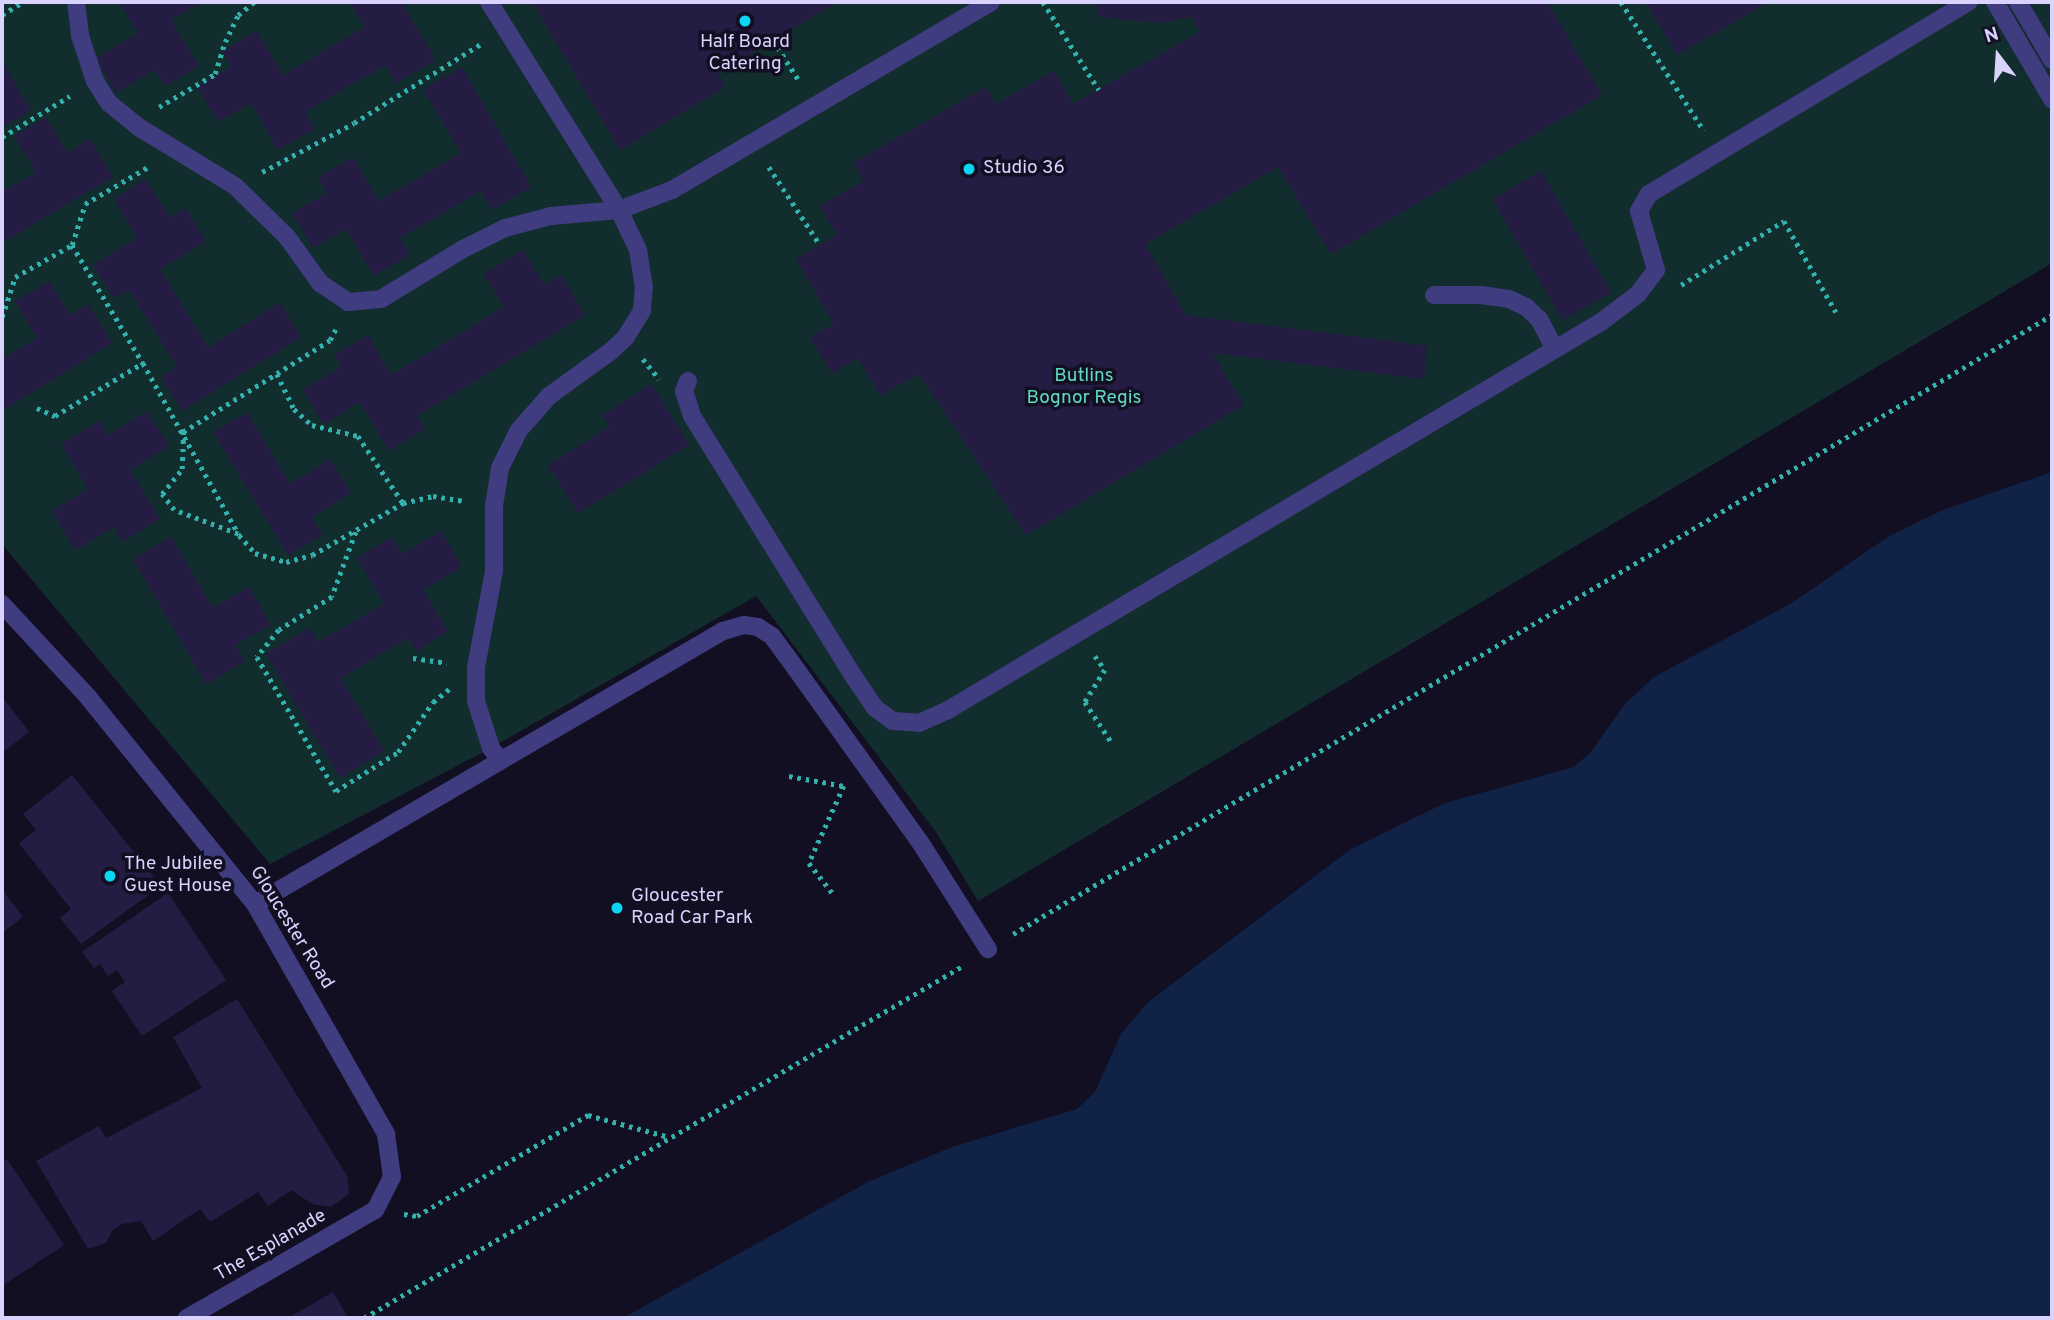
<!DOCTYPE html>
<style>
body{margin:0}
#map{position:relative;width:2054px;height:1320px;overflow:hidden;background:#130f23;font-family:Overpass,sans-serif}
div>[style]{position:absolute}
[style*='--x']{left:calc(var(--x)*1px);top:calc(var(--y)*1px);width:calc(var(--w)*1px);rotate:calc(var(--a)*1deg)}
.green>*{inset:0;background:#122d2d}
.water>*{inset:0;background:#102346}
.building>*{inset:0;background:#251c43;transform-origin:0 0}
.path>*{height:4.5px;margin-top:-2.25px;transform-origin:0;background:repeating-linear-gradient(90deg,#33b1ac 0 3.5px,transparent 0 8.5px)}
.service>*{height:18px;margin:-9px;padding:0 9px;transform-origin:9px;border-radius:9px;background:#403c80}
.pedestrian>*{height:18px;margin:-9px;padding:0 9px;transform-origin:9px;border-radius:9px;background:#403c80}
.tertiary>*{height:18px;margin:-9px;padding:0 9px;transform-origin:9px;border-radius:9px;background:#403c80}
.dots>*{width:19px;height:19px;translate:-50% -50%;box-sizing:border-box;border:4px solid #130f23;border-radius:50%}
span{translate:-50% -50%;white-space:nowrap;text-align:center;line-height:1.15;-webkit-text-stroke:7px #130f23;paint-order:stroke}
.poi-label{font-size:19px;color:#d9d3fd}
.left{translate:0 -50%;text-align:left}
.park-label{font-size:19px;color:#61dbbf}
.street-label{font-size:19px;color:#d9d3fd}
.frame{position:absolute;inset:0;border:4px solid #d9d3fd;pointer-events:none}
.north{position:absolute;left:1963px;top:21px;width:70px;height:70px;-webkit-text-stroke:5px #130f23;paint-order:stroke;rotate:343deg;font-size:19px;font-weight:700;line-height:28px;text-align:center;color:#d9d3fd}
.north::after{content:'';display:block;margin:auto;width:24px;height:32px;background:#d9d3fd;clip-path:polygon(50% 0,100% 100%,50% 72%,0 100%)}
</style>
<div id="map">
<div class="green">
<div style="clip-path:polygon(2px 2px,2052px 2px,2052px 263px,978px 901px,936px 832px,756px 596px,491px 748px,270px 864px,2px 544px)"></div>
</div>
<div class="water">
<div style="clip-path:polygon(2052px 472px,2052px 1318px,623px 1318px,868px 1182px,952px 1147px,1077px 1109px,1095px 1092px,1121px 1034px,1147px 1003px,1351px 849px,1445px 803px,1574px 767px,1591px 752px,1625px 704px,1654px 677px,1792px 603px,1889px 536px,1943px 510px)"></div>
</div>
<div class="building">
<div style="clip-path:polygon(119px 2px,202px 2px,171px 20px,199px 66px,165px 86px,155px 70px,116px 93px,96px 58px,138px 33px)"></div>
<div style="clip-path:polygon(350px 2px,401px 2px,436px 60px,396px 83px,385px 65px,305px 112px,315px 129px,278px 150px,251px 103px,218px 122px,197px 87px,231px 67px,222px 52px,257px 31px,283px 75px,365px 27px)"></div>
<div style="clip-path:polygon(532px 2px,837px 2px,717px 73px,725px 87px,620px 150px)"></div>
<div style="clip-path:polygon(1095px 2px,1547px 2px,1602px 95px,1331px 254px,1278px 167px,1145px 244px,1186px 315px,1427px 346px,1424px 379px,1212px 353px,1244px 405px,1026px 535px,919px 374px,880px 395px,858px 358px,832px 374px,810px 337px,834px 324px,796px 259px,837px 235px,820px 206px,864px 181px,853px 163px,986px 87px,996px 104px,1054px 71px,1073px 104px,1200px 32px,1192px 17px,1160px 23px,1099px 17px)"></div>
<div style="clip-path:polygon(1646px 2px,1769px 2px,1677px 55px)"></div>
<div style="clip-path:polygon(2px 60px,31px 111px,2px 127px)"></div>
<div style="clip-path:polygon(462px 67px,531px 187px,492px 210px,481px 191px,400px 238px,410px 255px,374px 276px,346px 229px,313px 248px,292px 213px,327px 193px,318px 177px,353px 157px,379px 201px,461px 153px,423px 89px)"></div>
<div style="clip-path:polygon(46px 117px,67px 153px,90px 139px,113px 177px,2px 243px,2px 192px,36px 172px,14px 136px)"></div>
<div style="left:1541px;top:171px;width:140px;height:56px;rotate:60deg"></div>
<div style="clip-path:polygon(146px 179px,170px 218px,185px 208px,206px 241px,160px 269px,208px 347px,280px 303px,301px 337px,182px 411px,161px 377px,177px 367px,129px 290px,114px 298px,93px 265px,137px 238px,114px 199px)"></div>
<div style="clip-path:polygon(523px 250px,544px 285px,561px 275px,585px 315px,417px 416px,425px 429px,389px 451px,360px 402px,324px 425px,303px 390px,341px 367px,334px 355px,368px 335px,391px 375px,504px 307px,484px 274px)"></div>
<div style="clip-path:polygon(49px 281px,70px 315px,88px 304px,112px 343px,2px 411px,2px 359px,37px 338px,15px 301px)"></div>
<div style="clip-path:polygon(652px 384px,689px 445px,578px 513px,548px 465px,610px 427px,602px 415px)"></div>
<div style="clip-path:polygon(147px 411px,169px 446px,130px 470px,160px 519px,122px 542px,114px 527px,75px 550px,52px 511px,88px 489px,61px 444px,100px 421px,108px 435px)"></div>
<div style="clip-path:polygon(247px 412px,290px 484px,330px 459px,351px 493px,312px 517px,323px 535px,288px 555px,213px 432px)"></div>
<div style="clip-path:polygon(441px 531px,462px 567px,423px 590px,448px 631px,416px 651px,408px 638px,341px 678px,384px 751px,340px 778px,266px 654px,310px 628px,318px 642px,384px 604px,357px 558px,392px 537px,402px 554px)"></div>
<div style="clip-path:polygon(171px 537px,213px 608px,249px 587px,271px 625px,235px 645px,245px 661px,206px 684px,133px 559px)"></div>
<div style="clip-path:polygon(2px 696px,29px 732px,2px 753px)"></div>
<div style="clip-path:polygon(72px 775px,161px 886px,81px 944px,60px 918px,71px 909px,19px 843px,36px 830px,23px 814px)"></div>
<div style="clip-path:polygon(2px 889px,23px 917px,2px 933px)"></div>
<div style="clip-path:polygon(168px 893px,226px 980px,142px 1036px,112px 991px,125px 982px,117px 970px,108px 976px,100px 964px,94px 968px,82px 952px)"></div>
<div style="clip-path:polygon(237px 999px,347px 1176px,349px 1194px,331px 1207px,312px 1204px,292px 1190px,268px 1206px,258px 1192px,210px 1222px,200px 1209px,153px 1241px,141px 1221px,122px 1224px,112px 1231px,106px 1243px,88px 1249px,36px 1161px,99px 1126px,106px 1138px,202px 1088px,173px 1037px)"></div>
<div style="clip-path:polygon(7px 1159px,64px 1245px,2px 1286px,2px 1163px)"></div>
<div style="clip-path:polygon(333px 1292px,348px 1318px,288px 1318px)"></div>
</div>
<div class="path">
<div style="--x:1043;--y:2;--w:104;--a:57.5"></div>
<div style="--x:1621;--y:2;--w:153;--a:57.2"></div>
<div style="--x:2;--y:15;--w:25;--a:-32"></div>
<div style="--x:773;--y:40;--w:50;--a:57.3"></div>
<div style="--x:159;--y:107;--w:65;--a:-30.5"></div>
<div style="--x:215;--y:74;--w:34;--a:-73"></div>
<div style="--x:225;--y:42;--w:30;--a:-64"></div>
<div style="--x:238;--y:15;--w:21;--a:-39"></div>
<div style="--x:2;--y:137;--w:79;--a:-31.1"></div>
<div style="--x:769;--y:167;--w:93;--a:56.8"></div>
<div style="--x:262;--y:172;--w:104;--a:-28"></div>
<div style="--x:354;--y:123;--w:150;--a:-31.9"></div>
<div style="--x:72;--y:245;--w:138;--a:59"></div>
<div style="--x:143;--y:363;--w:197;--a:60.8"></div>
<div style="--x:239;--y:535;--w:24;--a:48"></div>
<div style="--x:255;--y:553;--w:32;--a:16"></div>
<div style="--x:286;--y:562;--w:27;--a:-15"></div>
<div style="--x:312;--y:555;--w:105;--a:-29.7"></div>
<div style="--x:403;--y:503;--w:31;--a:-13"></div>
<div style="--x:433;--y:496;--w:33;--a:9"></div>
<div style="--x:1681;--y:285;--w:121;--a:-31.9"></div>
<div style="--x:1784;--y:221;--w:105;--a:60.3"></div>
<div style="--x:2;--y:317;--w:42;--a:-72"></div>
<div style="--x:15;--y:277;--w:65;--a:-29.3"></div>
<div style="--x:72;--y:245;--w:43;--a:-72.4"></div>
<div style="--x:85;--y:204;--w:73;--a:-30.4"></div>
<div style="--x:643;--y:359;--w:26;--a:51"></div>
<div style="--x:277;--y:374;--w:39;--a:64"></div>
<div style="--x:294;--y:409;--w:24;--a:42"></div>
<div style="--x:312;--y:425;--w:47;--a:13.4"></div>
<div style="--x:358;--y:436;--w:81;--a:56.1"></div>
<div style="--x:37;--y:408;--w:20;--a:24"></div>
<div style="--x:55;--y:416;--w:103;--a:-31.1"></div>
<div style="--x:356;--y:532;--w:69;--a:110.3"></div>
<div style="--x:332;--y:597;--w:62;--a:148.1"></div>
<div style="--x:279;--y:630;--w:35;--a:129"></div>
<div style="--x:257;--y:657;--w:156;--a:59.5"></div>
<div style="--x:336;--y:791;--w:73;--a:-32.2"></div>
<div style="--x:398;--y:752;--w:61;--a:-55"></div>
<div style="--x:433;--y:702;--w:21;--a:-39"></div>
<div style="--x:238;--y:534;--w:68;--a:-159.4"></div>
<div style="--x:174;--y:510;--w:20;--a:-127"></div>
<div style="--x:162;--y:494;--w:32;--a:-51"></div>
<div style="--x:182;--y:469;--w:37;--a:-88"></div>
<div style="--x:183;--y:432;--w:173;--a:-32"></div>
<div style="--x:330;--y:340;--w:13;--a:-63"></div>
<div style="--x:1095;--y:656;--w:17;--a:54"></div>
<div style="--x:1105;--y:670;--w:38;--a:122"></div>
<div style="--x:1085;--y:702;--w:49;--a:56.6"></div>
<div style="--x:413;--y:658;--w:34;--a:8"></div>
<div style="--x:789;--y:776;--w:56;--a:10.3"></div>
<div style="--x:844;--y:786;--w:85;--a:114.4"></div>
<div style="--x:809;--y:863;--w:39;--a:52"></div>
<div style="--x:1013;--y:934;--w:1209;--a:-30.79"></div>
<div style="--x:404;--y:1214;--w:13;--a:9"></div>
<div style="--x:417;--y:1216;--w:199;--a:-30.6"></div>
<div style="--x:588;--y:1115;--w:84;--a:15.2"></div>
<div style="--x:364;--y:1318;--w:696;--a:-30.47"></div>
</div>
<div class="service">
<div style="--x:76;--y:2;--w:34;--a:83"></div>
<div style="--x:80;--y:36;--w:47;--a:71.6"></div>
<div style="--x:95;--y:81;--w:26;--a:58"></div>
<div style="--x:109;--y:103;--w:40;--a:39"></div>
<div style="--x:140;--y:128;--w:111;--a:31.4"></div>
<div style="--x:235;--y:186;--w:73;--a:44.4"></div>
<div style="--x:287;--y:237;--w:57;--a:54.3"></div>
<div style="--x:320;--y:283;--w:34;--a:34"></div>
<div style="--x:348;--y:302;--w:33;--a:-5"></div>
<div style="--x:381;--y:299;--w:96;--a:-31.4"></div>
<div style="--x:463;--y:249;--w:47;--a:-26.6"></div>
<div style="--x:505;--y:228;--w:48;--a:-14.6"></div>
<div style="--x:551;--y:216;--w:68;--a:-5"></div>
<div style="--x:489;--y:2;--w:245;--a:58"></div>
<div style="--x:619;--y:210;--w:44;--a:64.6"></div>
<div style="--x:638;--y:250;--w:36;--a:81"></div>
<div style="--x:644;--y:286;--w:25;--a:95"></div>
<div style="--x:642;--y:311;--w:31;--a:122"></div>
<div style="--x:626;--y:337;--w:21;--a:137"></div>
<div style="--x:611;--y:351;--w:77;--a:144"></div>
<div style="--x:549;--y:396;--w:45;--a:131.4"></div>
<div style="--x:519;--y:430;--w:42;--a:116.6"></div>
<div style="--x:500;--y:468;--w:37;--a:99"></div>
<div style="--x:494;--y:505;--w:66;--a:90"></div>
<div style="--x:494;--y:571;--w:98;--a:100.6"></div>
<div style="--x:476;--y:667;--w:34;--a:90"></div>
<div style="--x:476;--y:701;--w:49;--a:72.3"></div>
<div style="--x:491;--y:748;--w:14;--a:54"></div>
<div style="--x:1995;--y:2;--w:113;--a:59.6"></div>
<div style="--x:2018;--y:2;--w:67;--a:59.6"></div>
<div style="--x:1434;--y:295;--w:47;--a:0"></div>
<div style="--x:1481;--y:295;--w:28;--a:8"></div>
<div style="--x:1509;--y:299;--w:19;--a:25"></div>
<div style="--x:1526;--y:307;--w:18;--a:43"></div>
<div style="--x:1539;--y:319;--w:34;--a:62"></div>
<div style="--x:688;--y:381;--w:11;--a:112"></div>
<div style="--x:684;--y:391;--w:26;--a:72"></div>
<div style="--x:692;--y:416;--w:304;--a:58.2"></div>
<div style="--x:852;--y:674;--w:41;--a:55.9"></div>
<div style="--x:875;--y:708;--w:22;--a:36"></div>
<div style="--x:893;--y:721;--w:26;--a:4"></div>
<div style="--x:919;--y:723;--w:32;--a:-24"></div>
<div style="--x:948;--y:710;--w:760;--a:-30.72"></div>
<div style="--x:1601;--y:322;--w:46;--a:-37.1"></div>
<div style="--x:1638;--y:294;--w:30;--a:-53"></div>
<div style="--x:1656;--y:270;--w:61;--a:-106.1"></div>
<div style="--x:1639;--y:211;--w:20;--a:-60"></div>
<div style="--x:1649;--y:194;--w:373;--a:-31"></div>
<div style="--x:255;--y:904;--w:542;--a:-30.26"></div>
<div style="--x:723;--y:631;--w:22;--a:-16"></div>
<div style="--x:744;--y:625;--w:14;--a:8"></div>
<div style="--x:758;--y:627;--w:17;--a:33"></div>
<div style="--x:772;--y:636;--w:24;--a:54"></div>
<div style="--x:786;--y:655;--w:230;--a:54.4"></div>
<div style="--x:920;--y:842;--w:127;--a:57.6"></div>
</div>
<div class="pedestrian">
<div style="--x:619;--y:210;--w:57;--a:-20.7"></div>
<div style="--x:672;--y:190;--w:370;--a:-30.5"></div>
</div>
<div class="tertiary">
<div style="--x:2;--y:604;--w:127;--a:47.2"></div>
<div style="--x:88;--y:697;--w:266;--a:51.1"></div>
<div style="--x:255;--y:904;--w:265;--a:60.3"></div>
<div style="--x:386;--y:1134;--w:43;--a:82.1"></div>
<div style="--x:392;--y:1177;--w:37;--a:117"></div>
<div style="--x:375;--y:1210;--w:217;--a:150.1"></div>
</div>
<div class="dots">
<div style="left:745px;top:21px;background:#09d6f3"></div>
<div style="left:969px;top:169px;background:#09d6f3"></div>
<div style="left:110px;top:876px;background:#09d6f3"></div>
<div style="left:617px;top:908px;background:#09d6f3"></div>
</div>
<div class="poi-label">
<span style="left:745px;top:54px">Half Board<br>Catering</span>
<span class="left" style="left:983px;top:169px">Studio 36</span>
<span class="left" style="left:124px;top:876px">The Jubilee<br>Guest House</span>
<span class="left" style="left:631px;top:908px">Gloucester<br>Road Car Park</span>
</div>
<div class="park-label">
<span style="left:1084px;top:388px">Butlins<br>Bognor Regis</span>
</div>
<div class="street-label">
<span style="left:291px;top:928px;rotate:58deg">Gloucester Road</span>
<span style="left:271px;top:1246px;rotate:-30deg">The Esplanade</span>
</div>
<div class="frame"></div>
<div class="north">N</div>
</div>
